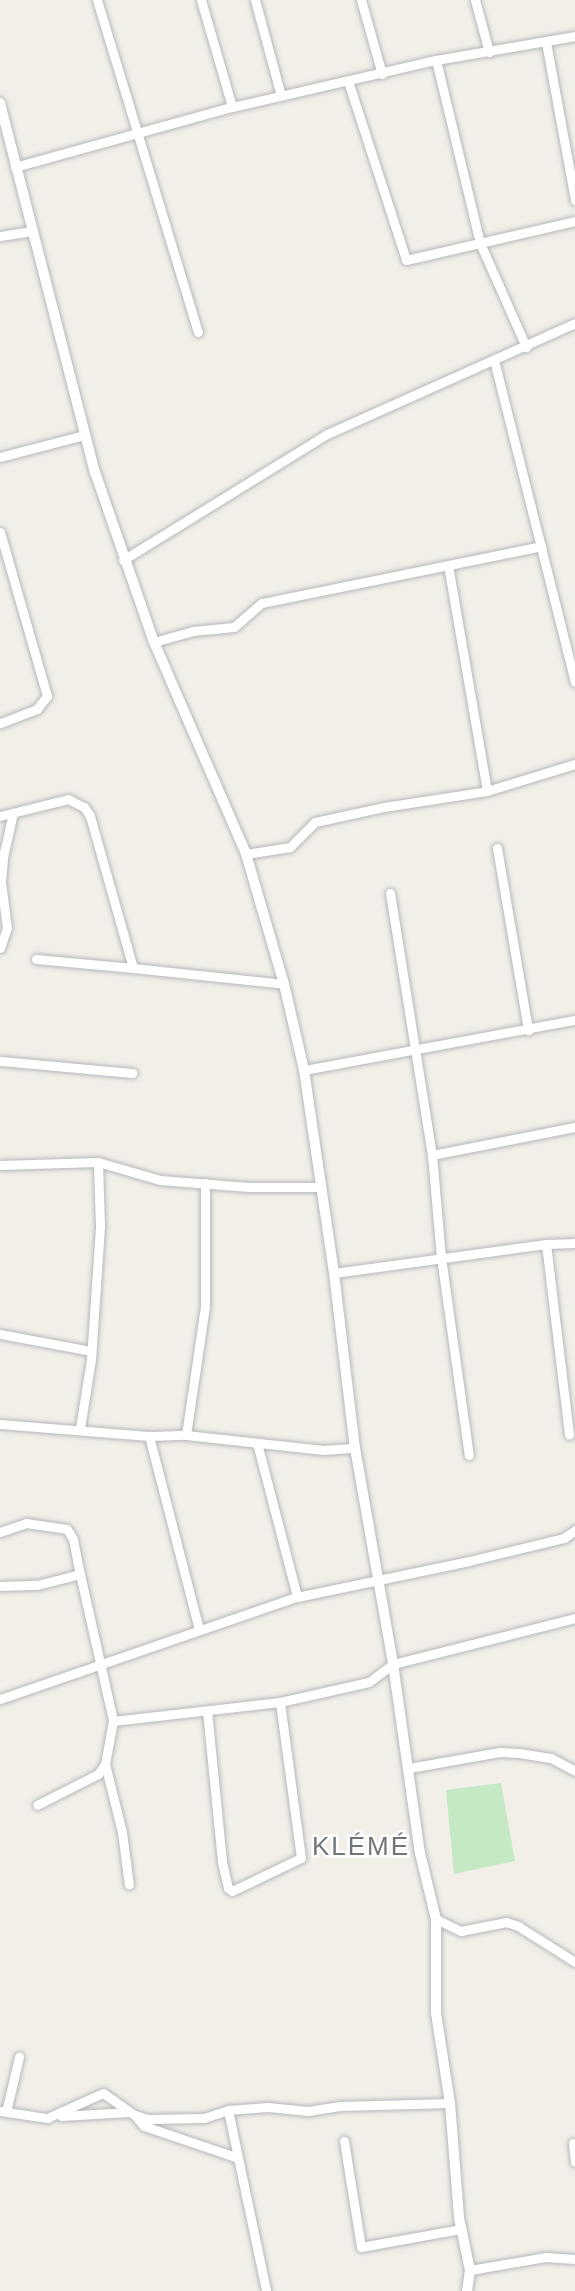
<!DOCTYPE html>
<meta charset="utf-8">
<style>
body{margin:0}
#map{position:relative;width:575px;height:2291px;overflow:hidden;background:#f1efe8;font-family:Helvetica,sans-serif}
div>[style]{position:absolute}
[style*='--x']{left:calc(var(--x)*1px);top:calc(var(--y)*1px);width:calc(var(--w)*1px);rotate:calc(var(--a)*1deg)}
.green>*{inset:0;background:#c5e8c5}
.roads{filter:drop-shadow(0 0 2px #b5b8bc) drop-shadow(0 0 2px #b5b8bc)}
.minor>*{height:9px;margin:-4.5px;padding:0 4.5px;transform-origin:4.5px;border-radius:4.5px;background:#fff}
.tertiary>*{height:10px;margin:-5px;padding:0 5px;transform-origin:5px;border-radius:5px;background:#fff}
span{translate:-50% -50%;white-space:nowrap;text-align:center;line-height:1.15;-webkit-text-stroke:5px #fff;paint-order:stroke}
.neighbourhood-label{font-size:26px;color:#70757a;letter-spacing:2px}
</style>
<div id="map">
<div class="green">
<div style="clip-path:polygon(501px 1783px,515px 1861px,454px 1874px,446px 1790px)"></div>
</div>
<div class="roads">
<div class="minor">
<div style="--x:97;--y:0;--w:347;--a:73.1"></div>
<div style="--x:201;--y:0;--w:111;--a:73.8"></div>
<div style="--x:255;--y:0;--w:99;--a:74.8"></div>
<div style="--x:361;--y:0;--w:77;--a:74.2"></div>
<div style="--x:475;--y:0;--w:54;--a:74.9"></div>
<div style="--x:546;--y:42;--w:161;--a:79.6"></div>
<div style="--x:436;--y:60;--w:188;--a:76.5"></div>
<div style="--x:480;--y:243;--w:114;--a:66.1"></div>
<div style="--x:348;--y:81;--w:188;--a:72"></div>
<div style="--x:406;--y:260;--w:173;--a:-13"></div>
<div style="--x:15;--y:167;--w:225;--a:-15.5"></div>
<div style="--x:232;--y:107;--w:209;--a:-13"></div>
<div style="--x:436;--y:60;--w:141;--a:-9.8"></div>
<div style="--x:0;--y:236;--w:31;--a:-9"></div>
<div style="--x:494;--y:360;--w:332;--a:75.9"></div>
<div style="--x:0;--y:457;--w:87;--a:-14.7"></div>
<div style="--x:0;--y:532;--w:171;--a:74"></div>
<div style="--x:47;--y:696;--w:16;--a:128"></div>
<div style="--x:37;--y:709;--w:40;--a:159"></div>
<div style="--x:123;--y:560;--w:240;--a:-31.7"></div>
<div style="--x:327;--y:434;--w:272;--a:-24.1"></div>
<div style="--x:448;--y:565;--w:229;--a:80.2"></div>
<div style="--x:154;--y:642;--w:41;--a:-15.8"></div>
<div style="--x:193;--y:631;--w:41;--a:-5.6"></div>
<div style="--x:234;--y:627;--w:37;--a:-41"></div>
<div style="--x:262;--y:603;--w:285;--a:-11.5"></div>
<div style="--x:0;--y:816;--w:70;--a:-14"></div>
<div style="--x:68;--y:799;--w:18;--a:27"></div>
<div style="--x:84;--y:807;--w:11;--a:56"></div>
<div style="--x:90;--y:816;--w:158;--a:74.2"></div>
<div style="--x:133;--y:968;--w:152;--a:6"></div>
<div style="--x:497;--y:848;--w:185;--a:80.3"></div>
<div style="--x:246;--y:854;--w:45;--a:-9"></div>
<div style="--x:290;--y:847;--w:35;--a:-45"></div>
<div style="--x:315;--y:822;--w:71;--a:-12.3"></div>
<div style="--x:384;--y:807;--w:104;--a:-8.8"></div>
<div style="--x:487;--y:791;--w:92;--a:-17.1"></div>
<div style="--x:390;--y:893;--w:265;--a:80.9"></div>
<div style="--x:432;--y:1155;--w:102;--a:85"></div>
<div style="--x:441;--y:1257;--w:200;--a:82"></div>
<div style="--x:0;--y:948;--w:21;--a:-71"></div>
<div style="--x:7;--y:928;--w:46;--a:-97.4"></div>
<div style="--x:1;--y:882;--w:25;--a:-85"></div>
<div style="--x:3;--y:857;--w:45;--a:-77.2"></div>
<div style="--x:36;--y:959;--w:97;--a:5.3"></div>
<div style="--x:0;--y:1061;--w:133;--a:5.2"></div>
<div style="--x:304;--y:1070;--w:276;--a:-10.5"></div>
<div style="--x:432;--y:1155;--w:146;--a:-11.1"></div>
<div style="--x:0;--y:1165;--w:98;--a:-1.8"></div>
<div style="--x:98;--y:1162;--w:65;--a:16.2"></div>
<div style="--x:160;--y:1180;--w:89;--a:4.5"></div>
<div style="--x:249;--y:1187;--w:71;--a:0"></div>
<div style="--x:546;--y:1244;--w:192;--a:83.1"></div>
<div style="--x:334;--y:1273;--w:214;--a:-7.8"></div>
<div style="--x:546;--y:1244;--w:29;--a:-2"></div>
<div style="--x:0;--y:1334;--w:93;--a:10.6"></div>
<div style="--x:0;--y:1424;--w:149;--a:4.6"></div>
<div style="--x:149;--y:1436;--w:37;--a:-2"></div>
<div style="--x:186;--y:1435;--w:138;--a:6.2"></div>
<div style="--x:323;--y:1450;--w:32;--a:-4"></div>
<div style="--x:80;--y:1428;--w:70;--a:-80.9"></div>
<div style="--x:91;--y:1359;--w:133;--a:-86.1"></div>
<div style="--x:100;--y:1226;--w:64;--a:-91.8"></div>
<div style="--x:186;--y:1435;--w:129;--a:-81.6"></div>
<div style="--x:205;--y:1307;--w:124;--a:-90"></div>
<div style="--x:149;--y:1436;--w:199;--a:75.5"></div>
<div style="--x:257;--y:1443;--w:159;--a:75.4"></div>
<div style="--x:0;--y:1532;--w:28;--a:-19"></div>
<div style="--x:26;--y:1523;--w:41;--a:8.3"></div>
<div style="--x:67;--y:1529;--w:12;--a:59"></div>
<div style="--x:73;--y:1539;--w:36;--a:79"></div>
<div style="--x:0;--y:1586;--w:37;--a:-2"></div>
<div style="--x:37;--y:1585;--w:44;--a:-14.3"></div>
<div style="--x:80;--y:1574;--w:151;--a:77.3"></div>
<div style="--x:113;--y:1721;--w:44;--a:100.5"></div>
<div style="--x:105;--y:1764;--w:12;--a:125"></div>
<div style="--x:98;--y:1774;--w:68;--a:153.1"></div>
<div style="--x:0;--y:1699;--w:314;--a:-19"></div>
<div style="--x:297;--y:1597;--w:176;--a:-11.8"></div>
<div style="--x:469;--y:1561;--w:98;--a:-13.6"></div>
<div style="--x:564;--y:1538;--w:14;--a:-36"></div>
<div style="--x:207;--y:1711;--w:152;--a:84.3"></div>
<div style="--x:222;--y:1862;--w:27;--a:77"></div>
<div style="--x:228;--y:1888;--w:5;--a:37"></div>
<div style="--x:232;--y:1891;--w:76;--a:-25.6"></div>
<div style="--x:301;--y:1858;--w:157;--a:-97.7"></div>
<div style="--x:113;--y:1721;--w:168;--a:-6.5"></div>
<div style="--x:280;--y:1702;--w:91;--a:-12.7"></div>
<div style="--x:369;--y:1682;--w:30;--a:-37"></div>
<div style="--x:393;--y:1664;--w:188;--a:-14.2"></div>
<div style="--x:105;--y:1764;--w:70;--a:76"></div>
<div style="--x:122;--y:1832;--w:53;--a:82.5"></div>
<div style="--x:409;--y:1768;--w:92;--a:-10"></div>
<div style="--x:500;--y:1752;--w:19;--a:3"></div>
<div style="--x:519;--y:1753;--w:32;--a:9"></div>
<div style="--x:551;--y:1758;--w:27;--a:28"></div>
<div style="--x:436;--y:1919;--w:28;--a:26"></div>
<div style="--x:461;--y:1931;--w:46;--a:-11.3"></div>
<div style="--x:506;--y:1922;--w:13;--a:18"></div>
<div style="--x:518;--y:1926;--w:67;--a:32.3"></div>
<div style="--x:228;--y:2110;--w:185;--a:78.1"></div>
<div style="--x:0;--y:2111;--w:48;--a:8.5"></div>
<div style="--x:47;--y:2118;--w:61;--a:-24.1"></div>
<div style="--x:103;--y:2093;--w:39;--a:35"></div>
<div style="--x:135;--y:2115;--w:14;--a:17"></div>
<div style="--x:148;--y:2119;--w:56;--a:-1"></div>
<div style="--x:204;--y:2118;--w:25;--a:-18"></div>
<div style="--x:228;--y:2110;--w:40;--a:-4.3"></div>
<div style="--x:268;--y:2107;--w:40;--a:5.7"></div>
<div style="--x:308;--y:2111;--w:32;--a:-9"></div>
<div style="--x:340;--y:2106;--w:110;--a:-1.6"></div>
<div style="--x:6;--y:2112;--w:57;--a:-76.7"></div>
<div style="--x:61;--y:2116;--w:68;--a:-3.4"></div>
<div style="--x:137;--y:2118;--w:11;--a:49"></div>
<div style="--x:144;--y:2126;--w:99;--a:18.8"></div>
<div style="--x:344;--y:2141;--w:107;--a:80.9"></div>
<div style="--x:361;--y:2247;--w:102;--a:-10.2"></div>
<div style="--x:573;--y:2143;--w:19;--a:84"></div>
<div style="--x:470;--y:2270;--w:76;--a:-9.8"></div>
<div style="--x:545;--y:2257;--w:30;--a:4"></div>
</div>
<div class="tertiary">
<div style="--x:0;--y:103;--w:381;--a:75.6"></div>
<div style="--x:95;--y:472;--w:180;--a:70.9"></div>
<div style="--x:154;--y:642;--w:231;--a:66.5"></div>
<div style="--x:246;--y:854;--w:135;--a:73.7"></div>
<div style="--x:284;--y:984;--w:88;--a:76.9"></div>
<div style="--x:304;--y:1070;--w:205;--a:81.6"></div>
<div style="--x:334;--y:1273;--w:176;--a:83.2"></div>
<div style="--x:355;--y:1448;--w:219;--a:80"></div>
<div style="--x:393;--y:1664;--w:191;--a:81.9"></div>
<div style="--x:420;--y:1853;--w:68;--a:76.4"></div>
<div style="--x:436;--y:1919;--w:94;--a:90"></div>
<div style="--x:436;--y:2013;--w:91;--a:81.2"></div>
<div style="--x:450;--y:2103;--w:115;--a:85.5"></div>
<div style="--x:459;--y:2218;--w:53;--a:78.1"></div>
<div style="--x:470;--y:2270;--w:21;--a:98"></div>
</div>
</div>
<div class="neighbourhood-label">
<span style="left:361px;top:1847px">KLÉMÉ</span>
</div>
</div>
